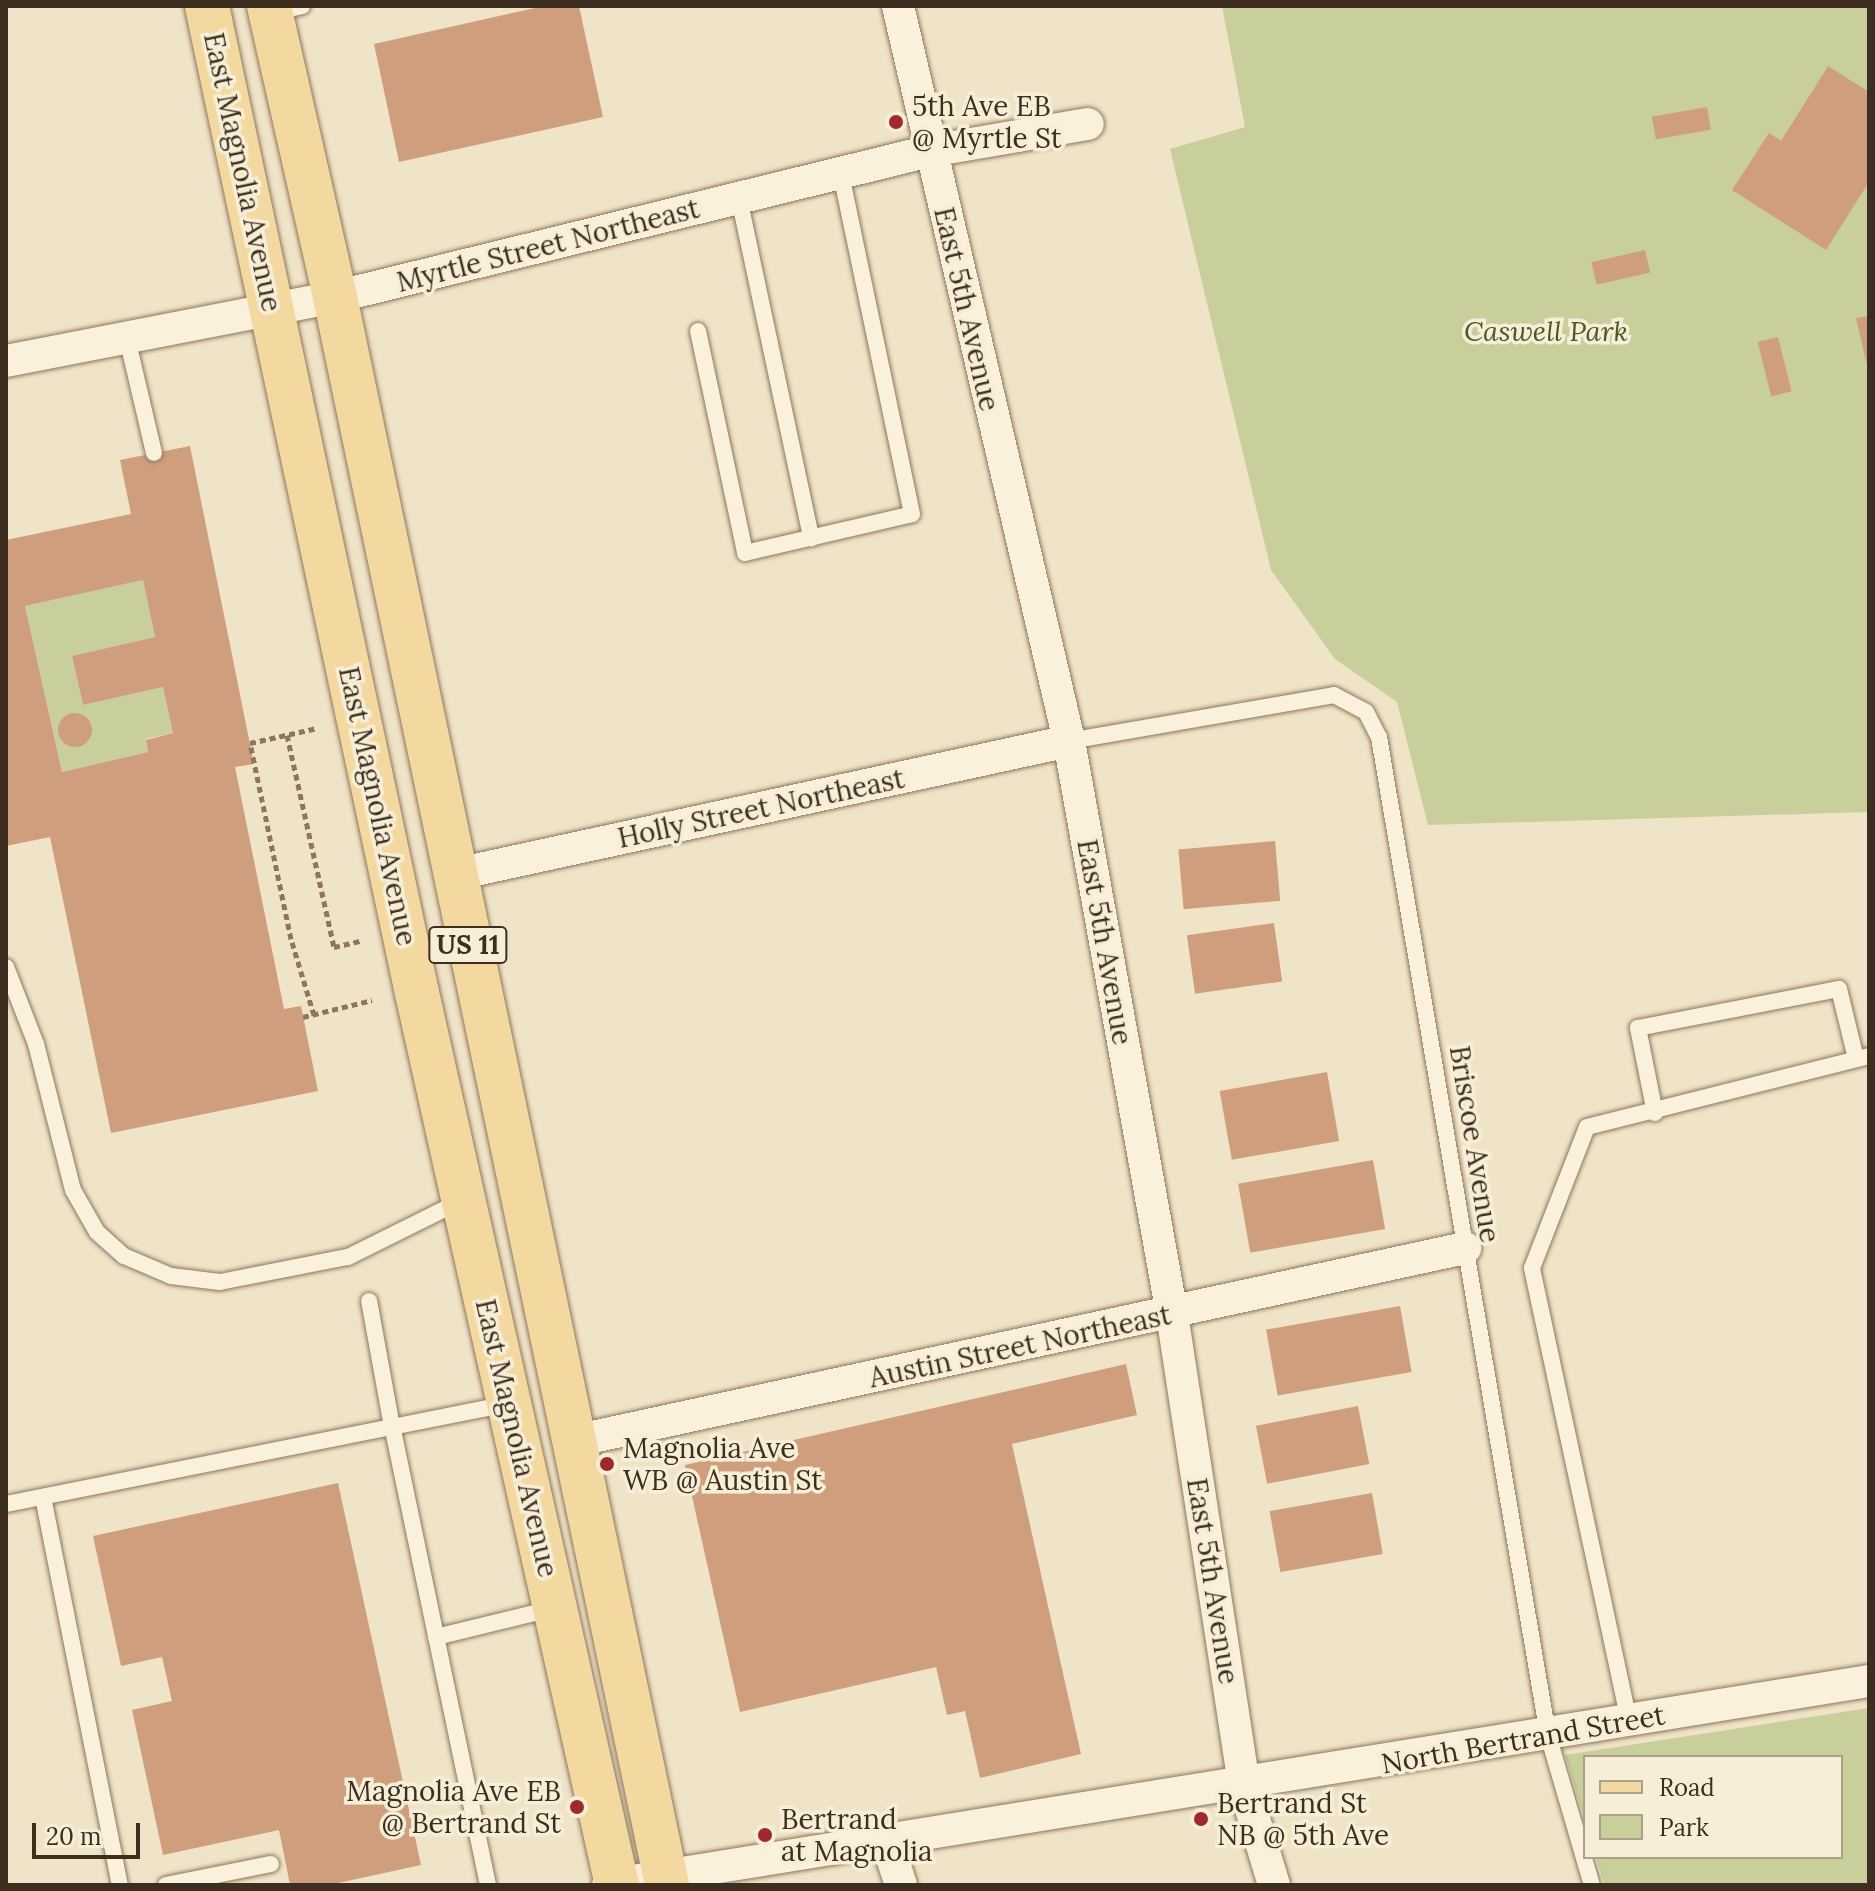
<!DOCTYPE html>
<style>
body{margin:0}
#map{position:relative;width:1875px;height:1891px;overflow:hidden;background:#f0e4c8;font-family:Lora,serif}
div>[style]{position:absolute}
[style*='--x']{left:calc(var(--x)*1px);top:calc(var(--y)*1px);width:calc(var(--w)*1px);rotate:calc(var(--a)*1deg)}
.green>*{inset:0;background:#c9cf9b}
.building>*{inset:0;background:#cf9f7d;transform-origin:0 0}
.round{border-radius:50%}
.path>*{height:5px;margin-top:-2.5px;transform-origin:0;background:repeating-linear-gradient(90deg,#8d765c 0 6px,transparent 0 10px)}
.roads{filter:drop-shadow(0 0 2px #8d765c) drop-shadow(0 0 2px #8d765c)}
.lane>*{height:16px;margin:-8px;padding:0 8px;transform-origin:8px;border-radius:8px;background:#faf1dc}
.street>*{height:32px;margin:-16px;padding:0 16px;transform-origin:16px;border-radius:16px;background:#faf1dc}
.primary>*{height:44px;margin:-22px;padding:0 22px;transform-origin:22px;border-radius:22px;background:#f3d9a0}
.dots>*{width:22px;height:22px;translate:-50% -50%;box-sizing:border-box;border:4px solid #f7eed8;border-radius:50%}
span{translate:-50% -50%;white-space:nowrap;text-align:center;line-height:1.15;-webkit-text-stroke:7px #f7eed8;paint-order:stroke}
.shield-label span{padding:2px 6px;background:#f7eed8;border:2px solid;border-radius:6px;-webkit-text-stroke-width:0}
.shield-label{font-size:26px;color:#3d2e20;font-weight:700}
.poi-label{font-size:28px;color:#3d2e20}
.left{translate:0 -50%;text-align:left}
.right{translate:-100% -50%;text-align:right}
.street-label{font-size:28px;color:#3d2e20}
.park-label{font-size:28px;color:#4d5a26;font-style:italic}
.frame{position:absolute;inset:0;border:8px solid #3d2e20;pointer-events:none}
.legend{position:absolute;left:1583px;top:1755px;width:260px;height:104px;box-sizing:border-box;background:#f7eed8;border:2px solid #ada18e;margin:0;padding:10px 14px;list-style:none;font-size:24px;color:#3d2e20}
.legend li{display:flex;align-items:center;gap:16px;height:40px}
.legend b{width:40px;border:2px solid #ada18e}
.scale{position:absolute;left:32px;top:1823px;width:108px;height:36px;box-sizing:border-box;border:4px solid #3d2e20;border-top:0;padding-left:10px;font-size:24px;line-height:28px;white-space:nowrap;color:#3d2e20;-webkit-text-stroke:6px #f7eed8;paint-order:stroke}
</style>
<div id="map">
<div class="green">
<div style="clip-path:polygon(1222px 6px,1869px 6px,1869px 812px,1428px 825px,1397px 702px,1335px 659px,1271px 570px,1170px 149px,1245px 127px)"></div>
<div style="clip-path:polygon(143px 580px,155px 637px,72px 656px,83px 705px,163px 687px,173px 733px,146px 739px,148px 752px,62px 772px,25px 606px)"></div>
<div style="clip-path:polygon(1869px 1708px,1869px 1885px,1605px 1885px,1596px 1857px,1841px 1857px,1841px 1757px,1585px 1757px,1585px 1820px,1565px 1755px)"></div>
</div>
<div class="building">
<div style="clip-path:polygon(544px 6px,579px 6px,603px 117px,399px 162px,374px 44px)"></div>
<div style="clip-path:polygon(1828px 66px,1869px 92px,1869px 182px,1826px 250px,1732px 190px,1769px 133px,1781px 141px)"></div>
<div style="left:1707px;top:107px;width:23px;height:56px;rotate:80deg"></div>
<div style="left:1645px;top:250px;width:23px;height:55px;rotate:77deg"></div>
<div style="clip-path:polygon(1869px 316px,1869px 370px,1868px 370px,1856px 318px)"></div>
<div style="left:1778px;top:337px;width:56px;height:21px;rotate:76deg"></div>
<div style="clip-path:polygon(evenodd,190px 446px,254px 764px,235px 767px,284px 1009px,301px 1006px,318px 1091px,111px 1133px,50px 837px,6px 846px,6px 540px,131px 514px,120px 460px,190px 446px,143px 580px,155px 637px,72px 656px,83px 705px,163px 687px,173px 733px,146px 740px,148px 752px,62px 772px,25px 606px,143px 580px)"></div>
<div class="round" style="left:58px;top:713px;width:34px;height:34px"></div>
<div style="left:1275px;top:841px;width:60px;height:97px;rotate:85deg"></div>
<div style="left:1274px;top:923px;width:59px;height:88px;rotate:82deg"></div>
<div style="left:1327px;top:1072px;width:70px;height:109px;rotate:80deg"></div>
<div style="left:1373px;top:1160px;width:70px;height:137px;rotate:80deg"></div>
<div style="left:1400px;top:1306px;width:67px;height:136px;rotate:80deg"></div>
<div style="clip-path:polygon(1126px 1364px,1137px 1415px,1012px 1444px,1081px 1754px,980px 1778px,965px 1711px,947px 1715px,936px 1667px,740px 1712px,685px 1465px)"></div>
<div style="left:1358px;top:1406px;width:59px;height:104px;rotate:79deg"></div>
<div style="clip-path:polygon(338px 1483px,421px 1865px,329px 1885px,290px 1885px,279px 1830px,163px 1855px,132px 1710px,172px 1701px,162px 1657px,121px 1666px,93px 1536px)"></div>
<div style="left:1372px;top:1493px;width:62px;height:104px;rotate:80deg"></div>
</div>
<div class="path">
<div style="--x:287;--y:735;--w:217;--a:77.5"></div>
<div style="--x:334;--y:947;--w:27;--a:-13"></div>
<div style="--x:314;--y:1015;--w:79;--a:-106.8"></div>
<div style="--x:291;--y:939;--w:200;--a:-101.8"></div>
<div style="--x:250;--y:743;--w:69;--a:-12.6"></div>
<div style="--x:303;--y:1017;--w:71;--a:-13.8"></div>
</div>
<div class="roads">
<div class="lane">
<div style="--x:272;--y:13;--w:31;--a:-13"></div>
<div style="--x:739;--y:198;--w:348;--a:78"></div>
<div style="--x:698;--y:331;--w:227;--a:78"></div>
<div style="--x:745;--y:553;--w:171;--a:-13.1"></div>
<div style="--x:912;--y:514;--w:348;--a:-101.8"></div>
<div style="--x:127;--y:338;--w:118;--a:76.8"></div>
<div style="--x:1069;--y:741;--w:269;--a:-9.8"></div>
<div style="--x:1334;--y:695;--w:36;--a:28"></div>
<div style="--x:1366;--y:712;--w:28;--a:63"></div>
<div style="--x:1379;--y:737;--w:1012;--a:80.39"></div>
<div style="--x:1548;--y:1735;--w:156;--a:73.7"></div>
<div style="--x:6;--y:967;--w:83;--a:68.7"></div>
<div style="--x:36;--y:1044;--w:151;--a:75.8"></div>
<div style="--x:73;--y:1190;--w:48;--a:60.3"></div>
<div style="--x:97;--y:1232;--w:36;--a:42"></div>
<div style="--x:124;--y:1256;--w:51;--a:23.1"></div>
<div style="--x:171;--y:1276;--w:49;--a:7"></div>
<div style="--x:220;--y:1282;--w:130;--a:-11.1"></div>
<div style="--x:348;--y:1257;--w:126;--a:-26.4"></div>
<div style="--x:1655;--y:1113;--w:87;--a:-101.3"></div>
<div style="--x:1638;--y:1028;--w:205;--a:-11"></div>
<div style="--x:1839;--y:989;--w:72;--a:76.3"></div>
<div style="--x:43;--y:1497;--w:396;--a:78.8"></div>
<div style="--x:6;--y:1504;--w:394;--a:-11.3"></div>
<div style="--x:392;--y:1427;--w:128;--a:-100.3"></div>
<div style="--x:436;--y:1637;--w:122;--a:-13.7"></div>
<div style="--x:1629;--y:1721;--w:463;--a:-102.1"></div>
<div style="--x:1532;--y:1268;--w:151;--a:-68.7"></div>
<div style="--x:1587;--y:1127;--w:291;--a:-14.1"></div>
<div style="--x:166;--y:1885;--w:107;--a:-11.3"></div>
<div style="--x:488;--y:1885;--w:468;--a:-101.8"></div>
<div style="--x:392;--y:1427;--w:117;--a:-11.3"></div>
</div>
<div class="street">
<div style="--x:898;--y:6;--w:755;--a:76.9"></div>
<div style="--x:1069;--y:741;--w:582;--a:79.81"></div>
<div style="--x:1172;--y:1314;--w:477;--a:81.3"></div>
<div style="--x:1244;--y:1786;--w:103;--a:73.1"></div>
<div style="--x:6;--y:361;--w:335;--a:-11"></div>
<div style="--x:335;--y:297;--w:613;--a:-13.79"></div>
<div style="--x:930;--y:151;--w:160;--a:-9.7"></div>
<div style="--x:452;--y:875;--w:631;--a:-12.25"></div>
<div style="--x:574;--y:1441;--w:912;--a:-12.22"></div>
<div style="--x:887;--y:1842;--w:45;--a:72"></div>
<div style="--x:608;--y:1885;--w:1277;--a:-9.19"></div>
</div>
<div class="primary">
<div style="--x:207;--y:6;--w:1009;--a:77.99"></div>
<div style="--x:417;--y:993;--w:914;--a:77.36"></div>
<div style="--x:269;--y:6;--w:298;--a:77.2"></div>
<div style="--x:335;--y:297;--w:1622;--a:78.19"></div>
</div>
</div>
<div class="dots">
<div style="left:896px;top:122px;background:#9e2a2b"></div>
<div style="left:607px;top:1464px;background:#9e2a2b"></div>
<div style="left:577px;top:1807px;background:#9e2a2b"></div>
<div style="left:1201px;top:1819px;background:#9e2a2b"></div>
<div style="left:765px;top:1835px;background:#9e2a2b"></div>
</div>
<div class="shield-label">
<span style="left:468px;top:945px">US 11</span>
</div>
<div class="poi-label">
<span class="left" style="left:912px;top:122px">5th Ave EB<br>@ Myrtle St</span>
<span class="left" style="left:623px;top:1464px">Magnolia Ave<br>WB @ Austin St</span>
<span class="right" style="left:561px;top:1807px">Magnolia Ave EB<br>@ Bertrand St</span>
<span class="left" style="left:1217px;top:1819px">Bertrand St<br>NB @ 5th Ave</span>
<span class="left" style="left:781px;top:1835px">Bertrand<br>at Magnolia</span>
</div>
<div class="street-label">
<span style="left:243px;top:172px;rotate:78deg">East Magnolia Avenue</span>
<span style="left:548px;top:245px;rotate:-14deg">Myrtle Street Northeast</span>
<span style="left:967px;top:309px;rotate:77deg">East 5th Avenue</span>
<span style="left:378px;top:806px;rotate:78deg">East Magnolia Avenue</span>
<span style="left:761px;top:808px;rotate:-12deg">Holly Street Northeast</span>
<span style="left:1105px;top:942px;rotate:80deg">East 5th Avenue</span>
<span style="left:1475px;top:1144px;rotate:81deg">Briscoe Avenue</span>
<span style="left:1020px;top:1346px;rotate:-12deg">Austin Street Northeast</span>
<span style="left:517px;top:1438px;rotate:77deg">East Magnolia Avenue</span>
<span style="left:1213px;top:1581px;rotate:81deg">East 5th Avenue</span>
<span style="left:1523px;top:1739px;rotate:-10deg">North Bertrand Street</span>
</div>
<div class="park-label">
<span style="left:1546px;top:331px">Caswell Park</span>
</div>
<div class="frame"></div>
<ul class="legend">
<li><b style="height:10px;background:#f3d9a0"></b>Road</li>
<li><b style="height:22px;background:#c9cf9b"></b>Park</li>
</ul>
<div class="scale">20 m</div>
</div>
